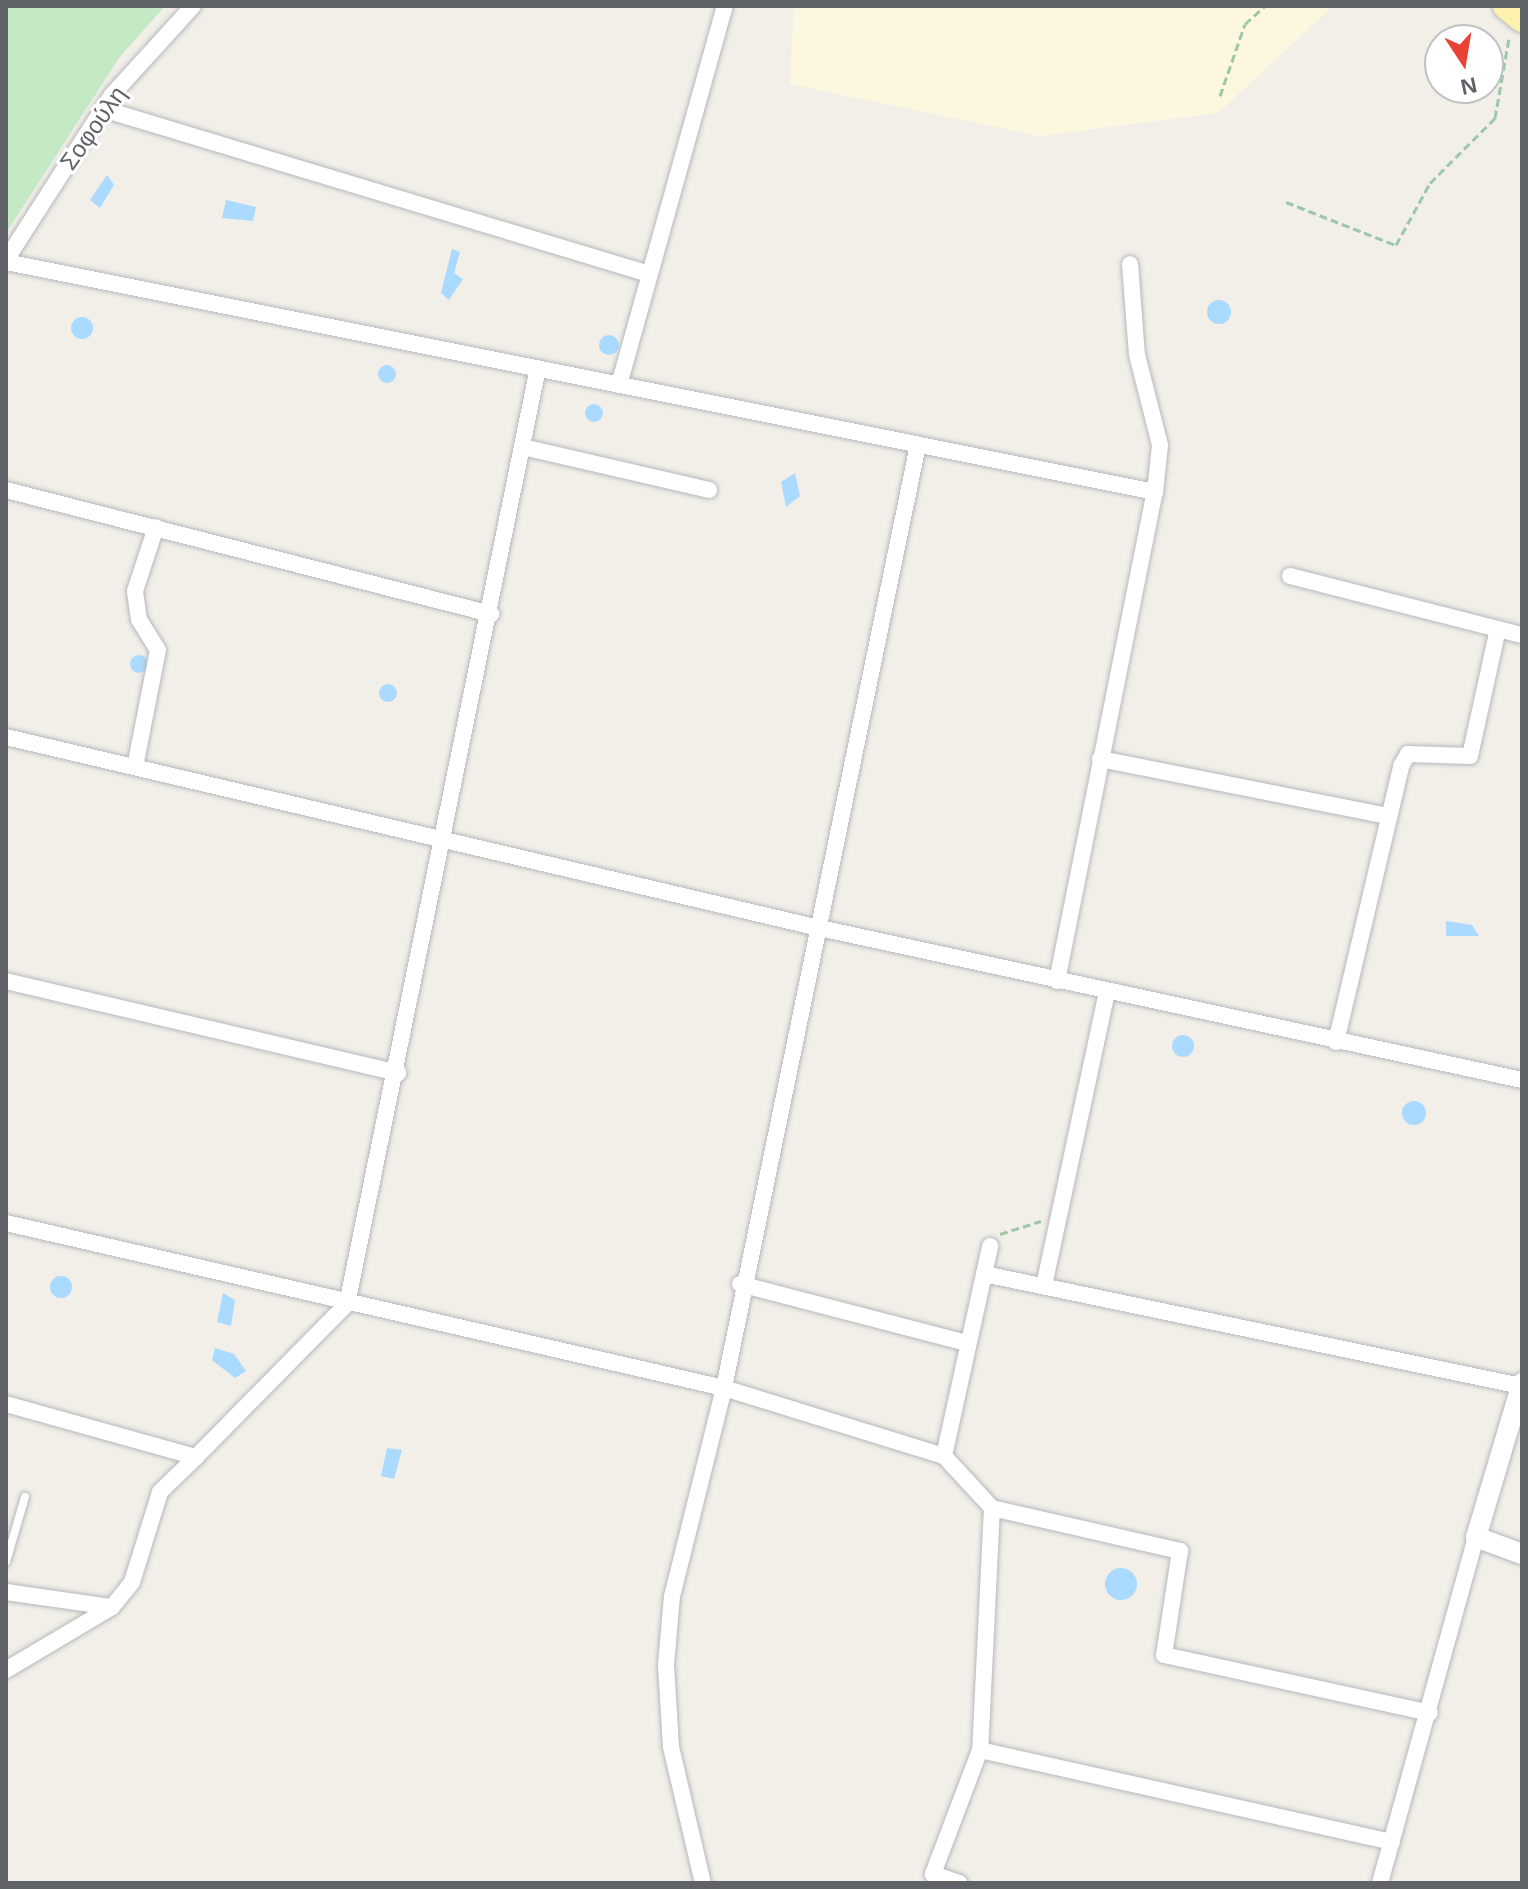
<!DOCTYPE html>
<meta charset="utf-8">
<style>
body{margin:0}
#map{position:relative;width:1528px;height:1889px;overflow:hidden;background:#f1efe8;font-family:Helvetica,sans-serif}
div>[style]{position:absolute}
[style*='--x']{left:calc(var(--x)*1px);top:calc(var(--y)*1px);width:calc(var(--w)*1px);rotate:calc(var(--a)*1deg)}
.commercial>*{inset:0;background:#fef7e0}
.green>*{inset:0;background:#c5e8c5}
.water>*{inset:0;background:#aadaff}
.round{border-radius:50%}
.path>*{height:3px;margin-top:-1.5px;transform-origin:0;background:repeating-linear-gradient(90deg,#9cc7a9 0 8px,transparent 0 12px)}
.roads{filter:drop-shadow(0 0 2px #b5b8bc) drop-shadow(0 0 2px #b5b8bc)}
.service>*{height:8px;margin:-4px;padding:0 4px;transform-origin:4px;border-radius:4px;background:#fff}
.minor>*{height:16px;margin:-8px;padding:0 8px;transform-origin:8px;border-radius:8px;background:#fff}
.tertiary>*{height:20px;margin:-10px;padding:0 10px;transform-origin:10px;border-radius:10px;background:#fff}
.primary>*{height:26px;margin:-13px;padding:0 13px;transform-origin:13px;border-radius:13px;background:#fff2af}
span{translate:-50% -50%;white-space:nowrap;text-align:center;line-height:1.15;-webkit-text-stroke:6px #fff;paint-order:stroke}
.street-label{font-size:24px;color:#5f6368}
.frame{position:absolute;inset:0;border:8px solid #5f6368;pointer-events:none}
.north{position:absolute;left:1424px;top:24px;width:80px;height:80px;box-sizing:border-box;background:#fff;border:2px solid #bfc1c3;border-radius:50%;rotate:168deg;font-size:22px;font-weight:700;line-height:32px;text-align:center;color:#5f6368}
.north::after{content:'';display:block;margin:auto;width:28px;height:36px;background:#ea4335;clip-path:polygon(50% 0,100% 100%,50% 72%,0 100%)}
</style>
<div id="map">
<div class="commercial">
<div style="clip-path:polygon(794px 6px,1333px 6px,1218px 113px,1039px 136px,790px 84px)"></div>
</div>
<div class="green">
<div style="clip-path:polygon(6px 6px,165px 6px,119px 58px,6px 233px)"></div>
</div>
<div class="water">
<div style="clip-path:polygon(107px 175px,114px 185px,100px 208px,90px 200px)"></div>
<div style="clip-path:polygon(226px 200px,256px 207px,253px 221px,222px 218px)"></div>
<div style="clip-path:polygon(452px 249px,460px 252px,454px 273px,463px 279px,449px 300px,441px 293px)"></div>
<div class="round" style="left:1207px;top:300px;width:24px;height:24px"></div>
<div class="round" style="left:71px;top:317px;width:22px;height:22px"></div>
<div class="round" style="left:599px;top:335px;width:20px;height:20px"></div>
<div class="round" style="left:378px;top:365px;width:18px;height:18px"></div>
<div class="round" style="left:585px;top:404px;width:18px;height:18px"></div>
<div style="clip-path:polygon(795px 473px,800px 496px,786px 507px,781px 482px)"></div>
<div class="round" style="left:130px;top:655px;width:18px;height:18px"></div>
<div class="round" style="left:379px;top:684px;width:18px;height:18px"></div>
<div style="clip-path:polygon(1446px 921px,1472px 925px,1479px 936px,1446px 936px)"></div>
<div class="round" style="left:1172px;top:1035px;width:22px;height:22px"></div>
<div class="round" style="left:1402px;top:1101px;width:24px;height:24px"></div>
<div class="round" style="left:50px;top:1276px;width:22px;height:22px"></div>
<div style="clip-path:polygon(223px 1293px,235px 1300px,231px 1326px,217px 1322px)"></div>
<div style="clip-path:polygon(215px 1348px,234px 1354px,246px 1371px,235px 1378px,212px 1360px)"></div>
<div style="clip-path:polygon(387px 1448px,402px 1450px,394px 1479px,381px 1476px)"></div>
<div class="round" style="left:1105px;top:1568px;width:32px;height:32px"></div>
</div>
<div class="path">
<div style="--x:1220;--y:96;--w:76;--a:-70.9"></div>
<div style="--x:1245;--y:24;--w:27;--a:-42"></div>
<div style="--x:1286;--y:202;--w:118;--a:21.4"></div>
<div style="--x:1396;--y:245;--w:71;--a:-61.3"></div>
<div style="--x:1430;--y:183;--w:92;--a:-45"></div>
<div style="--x:1495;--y:118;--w:81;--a:-80.1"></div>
<div style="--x:1000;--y:1234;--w:43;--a:-17.6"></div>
</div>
<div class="roads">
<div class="service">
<div style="--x:6;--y:1562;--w:68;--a:-73.7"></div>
</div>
<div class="minor">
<div style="--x:103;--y:109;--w:567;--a:16.81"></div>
<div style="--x:6;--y:260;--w:196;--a:-57.3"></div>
<div style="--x:112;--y:95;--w:120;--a:-47.7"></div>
<div style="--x:6;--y:262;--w:1172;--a:11.32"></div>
<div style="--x:619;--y:385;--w:394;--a:-74.4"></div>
<div style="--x:918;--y:445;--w:963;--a:101.63"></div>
<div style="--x:724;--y:1388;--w:230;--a:17.2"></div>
<div style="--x:944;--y:1456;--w:71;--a:47.3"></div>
<div style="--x:992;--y:1508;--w:242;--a:92.8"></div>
<div style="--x:980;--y:1750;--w:133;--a:110.8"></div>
<div style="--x:933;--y:1874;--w:28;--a:19"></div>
<div style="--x:523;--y:447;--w:191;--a:13"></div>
<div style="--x:6;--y:490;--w:501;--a:14.34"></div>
<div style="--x:1290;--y:576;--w:239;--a:14.3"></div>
<div style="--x:6;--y:737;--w:831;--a:13.22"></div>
<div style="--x:815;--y:927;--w:723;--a:12.21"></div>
<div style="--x:1100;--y:759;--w:295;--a:11.2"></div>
<div style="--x:135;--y:767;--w:119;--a:-78.9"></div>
<div style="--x:158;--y:650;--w:36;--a:-122"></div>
<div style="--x:139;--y:620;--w:29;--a:-98"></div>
<div style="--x:135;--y:591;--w:67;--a:-71.8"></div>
<div style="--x:6;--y:981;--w:403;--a:13.2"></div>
<div style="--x:1057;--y:981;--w:499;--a:-78.7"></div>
<div style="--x:1155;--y:492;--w:47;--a:-83.9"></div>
<div style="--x:1160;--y:445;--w:93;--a:-104.3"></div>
<div style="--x:1137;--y:355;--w:91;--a:-94.4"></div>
<div style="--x:1336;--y:1042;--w:284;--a:-76.7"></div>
<div style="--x:1401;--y:766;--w:14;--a:-60"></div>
<div style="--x:1408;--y:754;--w:62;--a:1.8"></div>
<div style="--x:1470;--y:756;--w:130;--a:-77.6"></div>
<div style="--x:6;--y:1223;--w:737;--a:12.94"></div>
<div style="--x:724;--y:1388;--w:214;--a:104"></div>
<div style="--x:672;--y:1596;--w:69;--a:95"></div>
<div style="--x:666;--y:1665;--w:82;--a:86.5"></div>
<div style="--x:671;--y:1747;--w:140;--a:76.8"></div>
<div style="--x:984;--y:1274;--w:549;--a:11.78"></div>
<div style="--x:1045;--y:1281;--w:295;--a:-77.9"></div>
<div style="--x:740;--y:1284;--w:234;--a:14.6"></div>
<div style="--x:6;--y:1404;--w:197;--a:15.6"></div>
<div style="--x:196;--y:1457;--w:215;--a:-45.4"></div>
<div style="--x:347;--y:1304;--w:955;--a:-78.47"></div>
<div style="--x:944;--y:1456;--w:215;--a:-77.6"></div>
<div style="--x:992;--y:1508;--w:193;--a:12.9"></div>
<div style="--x:1180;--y:1551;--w:105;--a:98.7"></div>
<div style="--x:1164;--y:1655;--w:272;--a:12.3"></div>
<div style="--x:6;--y:1592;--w:107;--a:8.1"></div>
<div style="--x:112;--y:1607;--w:32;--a:-51"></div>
<div style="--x:132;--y:1582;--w:94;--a:-72.7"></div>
<div style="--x:160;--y:1492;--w:50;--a:-44.2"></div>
<div style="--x:6;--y:1670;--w:123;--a:-30.7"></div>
<div style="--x:980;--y:1750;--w:422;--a:12.6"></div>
<div style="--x:1380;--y:1883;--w:359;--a:-74.5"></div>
</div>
<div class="tertiary">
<div style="--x:1522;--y:1383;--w:161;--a:106.6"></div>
<div style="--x:1476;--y:1537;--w:49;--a:20.3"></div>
</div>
<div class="primary">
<div style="--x:1506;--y:6;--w:21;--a:39"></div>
</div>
</div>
<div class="street-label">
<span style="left:93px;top:128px;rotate:-55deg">Σοφούλη</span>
</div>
<div class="frame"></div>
<div class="north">N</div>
</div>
